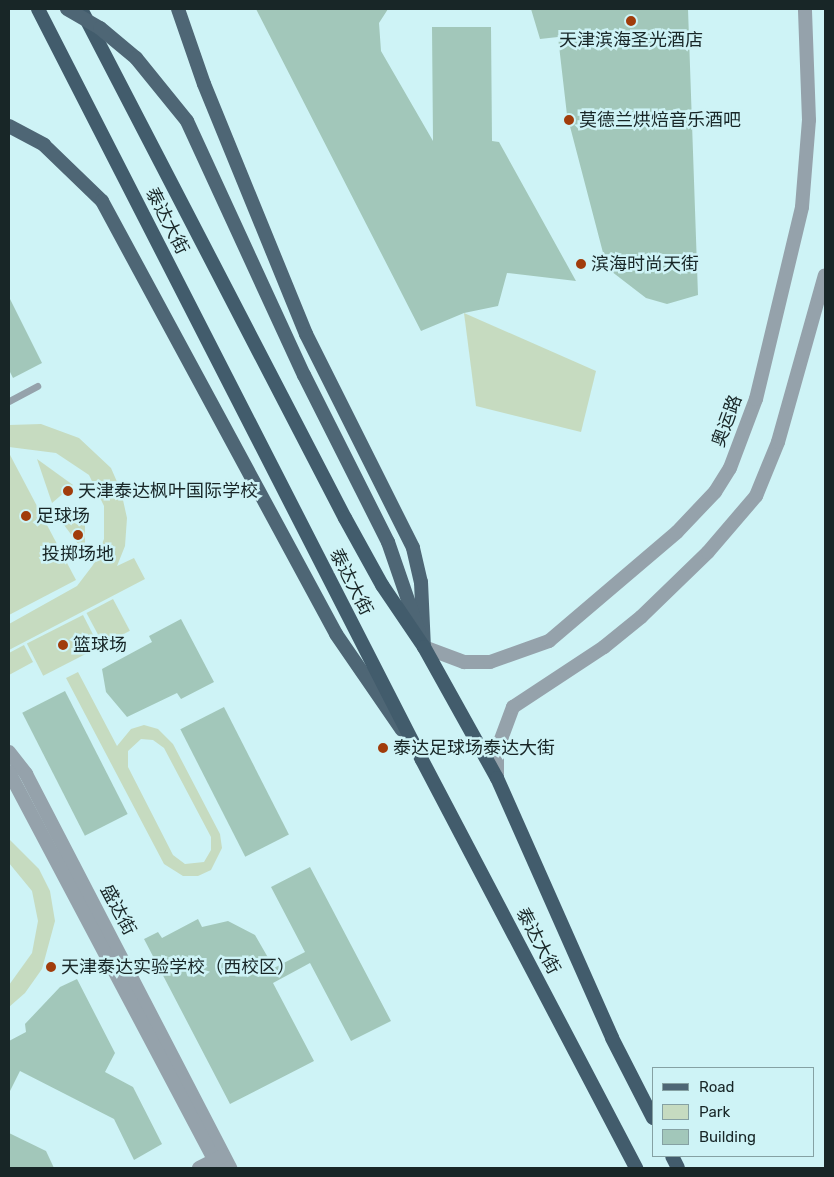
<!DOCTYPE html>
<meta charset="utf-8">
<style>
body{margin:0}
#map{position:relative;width:834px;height:1177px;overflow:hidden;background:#cef3f6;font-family:Rubik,"Noto Sans SC",sans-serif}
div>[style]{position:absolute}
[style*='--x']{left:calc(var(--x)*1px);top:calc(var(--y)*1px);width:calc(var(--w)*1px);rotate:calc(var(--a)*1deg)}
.green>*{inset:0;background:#c6dbc0;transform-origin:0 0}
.building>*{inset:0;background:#a2c7ba;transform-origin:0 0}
.service>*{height:7px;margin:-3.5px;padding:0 3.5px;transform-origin:3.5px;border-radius:3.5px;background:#95a2ab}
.tertiary>*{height:14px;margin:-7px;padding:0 7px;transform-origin:7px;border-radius:7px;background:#95a2ab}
.primary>*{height:14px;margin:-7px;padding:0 7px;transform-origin:7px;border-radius:7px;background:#4e6675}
.trunk>*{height:14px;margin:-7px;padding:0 7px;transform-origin:7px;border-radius:7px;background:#425c6c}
.primary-bridge>*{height:14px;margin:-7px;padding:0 7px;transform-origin:7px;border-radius:7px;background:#4e6675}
.dots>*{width:14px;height:14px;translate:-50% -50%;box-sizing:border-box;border:2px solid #cef3f6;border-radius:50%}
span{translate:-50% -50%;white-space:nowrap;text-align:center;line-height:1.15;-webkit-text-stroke:5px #cef3f6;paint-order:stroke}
.poi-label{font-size:18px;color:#182627}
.left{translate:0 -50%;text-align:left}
.street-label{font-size:18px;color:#182627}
.frame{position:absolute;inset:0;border:10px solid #182627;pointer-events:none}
.legend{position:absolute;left:652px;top:1067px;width:162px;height:90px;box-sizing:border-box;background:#cef3f6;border:1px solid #85a1a3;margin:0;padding:6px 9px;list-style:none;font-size:15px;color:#182627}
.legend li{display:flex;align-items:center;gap:10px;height:25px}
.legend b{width:25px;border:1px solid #85a1a3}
</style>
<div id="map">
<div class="green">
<div style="clip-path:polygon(464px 313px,596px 371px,581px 432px,476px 406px)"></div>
<div style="clip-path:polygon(41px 424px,79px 438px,111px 468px,121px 491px,127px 518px,125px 546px,117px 566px,134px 558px,145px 579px,9px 650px,9px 624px,77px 586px,93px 565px,104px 539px,104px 506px,89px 475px,56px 453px,9px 447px,9px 425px)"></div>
<div style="clip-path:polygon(9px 453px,76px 580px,9px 615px)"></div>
<div style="clip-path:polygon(37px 459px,73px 485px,52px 503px)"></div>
<div style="clip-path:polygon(85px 509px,85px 553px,58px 517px)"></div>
<div style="left:113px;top:599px;width:36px;height:30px;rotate:62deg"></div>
<div style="left:83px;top:615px;width:36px;height:63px;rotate:63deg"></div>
<div style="clip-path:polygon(24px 645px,33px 662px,9px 675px,9px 653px)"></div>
<div style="clip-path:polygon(evenodd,78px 672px,117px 746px,131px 729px,144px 725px,158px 729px,173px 744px,220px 834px,222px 848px,211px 870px,198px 876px,183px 876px,164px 864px,66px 678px,78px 672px,141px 739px,153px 740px,164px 748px,211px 837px,211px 850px,204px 862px,185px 864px,173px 855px,128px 767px,128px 751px,141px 739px)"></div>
<div style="clip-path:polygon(9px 839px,39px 869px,50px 891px,55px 921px,42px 969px,25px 993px,9px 1007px,9px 985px,32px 953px,38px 921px,32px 891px,9px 863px)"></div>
</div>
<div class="building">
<div style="clip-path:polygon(256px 9px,388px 9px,379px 23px,381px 51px,433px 141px,432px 27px,491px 27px,492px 141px,499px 142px,576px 281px,507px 273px,498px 306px,464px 313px,421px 331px)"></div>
<div style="clip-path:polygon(531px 9px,688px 9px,698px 295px,667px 304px,646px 298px,607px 268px,567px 115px,558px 37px,540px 39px)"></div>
<div style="clip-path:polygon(9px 297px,42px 363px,13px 378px,9px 370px)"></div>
<div style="clip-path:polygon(181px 619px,214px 682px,181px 699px,177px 693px,127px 717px,106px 692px,102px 669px,152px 642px,149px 636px)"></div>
<div style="left:65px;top:691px;width:138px;height:48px;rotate:63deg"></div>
<div style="left:224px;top:707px;width:143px;height:49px;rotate:63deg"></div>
<div style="clip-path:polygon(310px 867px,391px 1021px,351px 1041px,310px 963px,273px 983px,314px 1061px,230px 1104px,144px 939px,158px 932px,162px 938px,198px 919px,202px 927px,228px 921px,255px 935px,274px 968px,305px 952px,271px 887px)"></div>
<div style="clip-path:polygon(77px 979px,115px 1053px,105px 1072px,133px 1087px,162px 1144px,134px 1160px,114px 1119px,20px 1071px,9px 1093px,9px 1041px,26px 1032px,25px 1024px,60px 987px)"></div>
<div style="clip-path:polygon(9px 1133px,46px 1151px,54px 1168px,9px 1168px)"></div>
</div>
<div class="service">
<div style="--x:9;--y:401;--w:32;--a:-28"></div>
</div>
<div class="tertiary">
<div style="--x:424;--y:647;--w:43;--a:20.6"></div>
<div style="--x:464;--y:662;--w:26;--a:0"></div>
<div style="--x:490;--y:662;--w:63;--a:-19.6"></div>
<div style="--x:549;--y:641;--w:168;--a:-40.4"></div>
<div style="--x:677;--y:532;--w:55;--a:-46.5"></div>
<div style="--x:715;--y:492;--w:28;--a:-58"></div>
<div style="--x:730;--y:468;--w:74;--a:-69.4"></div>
<div style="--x:756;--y:399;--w:197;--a:-76.5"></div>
<div style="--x:802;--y:207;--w:87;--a:-85.4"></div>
<div style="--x:809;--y:120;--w:111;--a:-92.1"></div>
<div style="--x:9;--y:752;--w:28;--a:52"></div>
<div style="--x:26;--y:774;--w:444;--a:62.6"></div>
<div style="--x:9;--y:772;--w:448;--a:62.1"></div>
<div style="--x:497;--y:778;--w:28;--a:-90"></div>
<div style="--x:497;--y:750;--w:46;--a:-69.6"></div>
<div style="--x:513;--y:707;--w:109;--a:-33.4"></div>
<div style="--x:604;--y:647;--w:48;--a:-39"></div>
<div style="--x:641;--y:617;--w:93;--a:-44.1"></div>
<div style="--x:708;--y:552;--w:74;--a:-49.4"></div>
<div style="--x:756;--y:496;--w:58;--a:-67.8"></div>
<div style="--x:778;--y:442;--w:173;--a:-74.3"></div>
<div style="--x:199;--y:1168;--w:27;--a:-27"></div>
</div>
<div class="primary">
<div style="--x:178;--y:9;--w:79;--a:70.9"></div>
<div style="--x:204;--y:84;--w:270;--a:67.8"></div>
<div style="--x:306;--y:334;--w:239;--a:63.4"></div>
<div style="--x:413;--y:548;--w:35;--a:77"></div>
<div style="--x:421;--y:582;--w:65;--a:87.4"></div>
<div style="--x:9;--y:126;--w:40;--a:28"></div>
<div style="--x:44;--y:145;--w:81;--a:44"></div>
<div style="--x:102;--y:201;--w:492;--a:61.6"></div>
<div style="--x:336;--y:634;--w:116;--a:55.5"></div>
<div style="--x:388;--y:542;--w:95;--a:71"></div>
</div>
<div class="trunk">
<div style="--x:38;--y:9;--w:843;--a:62.92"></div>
<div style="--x:422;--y:760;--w:461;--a:62.3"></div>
<div style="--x:81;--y:9;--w:573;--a:62.59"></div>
<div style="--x:345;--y:518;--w:77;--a:61.1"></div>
<div style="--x:382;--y:585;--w:75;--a:55.9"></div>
<div style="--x:424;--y:647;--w:150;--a:60.9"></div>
<div style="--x:497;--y:778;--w:284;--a:66.1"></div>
<div style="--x:612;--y:1038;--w:90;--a:62.9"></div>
<div style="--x:672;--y:1156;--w:13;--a:63"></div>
</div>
<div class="primary-bridge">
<div style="--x:67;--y:9;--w:38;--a:30"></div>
<div style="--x:100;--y:28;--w:47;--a:39.8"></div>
<div style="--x:136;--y:58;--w:81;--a:51"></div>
<div style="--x:187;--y:121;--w:280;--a:65.3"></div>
<div style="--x:304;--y:375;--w:187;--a:63.3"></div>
</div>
<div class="dots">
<div style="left:631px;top:21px;background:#a13c0b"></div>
<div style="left:569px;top:120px;background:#a13c0b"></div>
<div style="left:581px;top:264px;background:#a13c0b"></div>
<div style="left:68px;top:491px;background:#a13c0b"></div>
<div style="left:26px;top:516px;background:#a13c0b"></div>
<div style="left:78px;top:535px;background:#a13c0b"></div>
<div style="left:63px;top:645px;background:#a13c0b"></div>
<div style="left:383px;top:748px;background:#a13c0b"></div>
<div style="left:51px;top:967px;background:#a13c0b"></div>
</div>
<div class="poi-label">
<span style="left:631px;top:40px">天津滨海圣光酒店</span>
<span class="left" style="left:579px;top:120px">莫德兰烘焙音乐酒吧</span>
<span class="left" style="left:591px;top:264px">滨海时尚天街</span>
<span class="left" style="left:78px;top:491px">天津泰达枫叶国际学校</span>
<span class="left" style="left:36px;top:516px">足球场</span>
<span style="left:78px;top:554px">投掷场地</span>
<span class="left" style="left:73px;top:645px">篮球场</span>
<span class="left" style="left:393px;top:748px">泰达足球场泰达大街</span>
<span class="left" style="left:61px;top:967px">天津泰达实验学校（西校区）</span>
</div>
<div class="street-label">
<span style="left:167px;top:221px;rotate:63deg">泰达大街</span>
<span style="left:727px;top:421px;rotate:-70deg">奥运路</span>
<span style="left:351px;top:582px;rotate:63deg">泰达大街</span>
<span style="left:118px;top:910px;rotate:62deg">盛达街</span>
<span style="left:538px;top:941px;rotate:62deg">泰达大街</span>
</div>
<div class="frame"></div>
<ul class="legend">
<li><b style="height:6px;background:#4e6675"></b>Road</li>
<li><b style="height:14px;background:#c6dbc0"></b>Park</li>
<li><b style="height:14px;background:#a2c7ba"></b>Building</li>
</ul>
</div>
